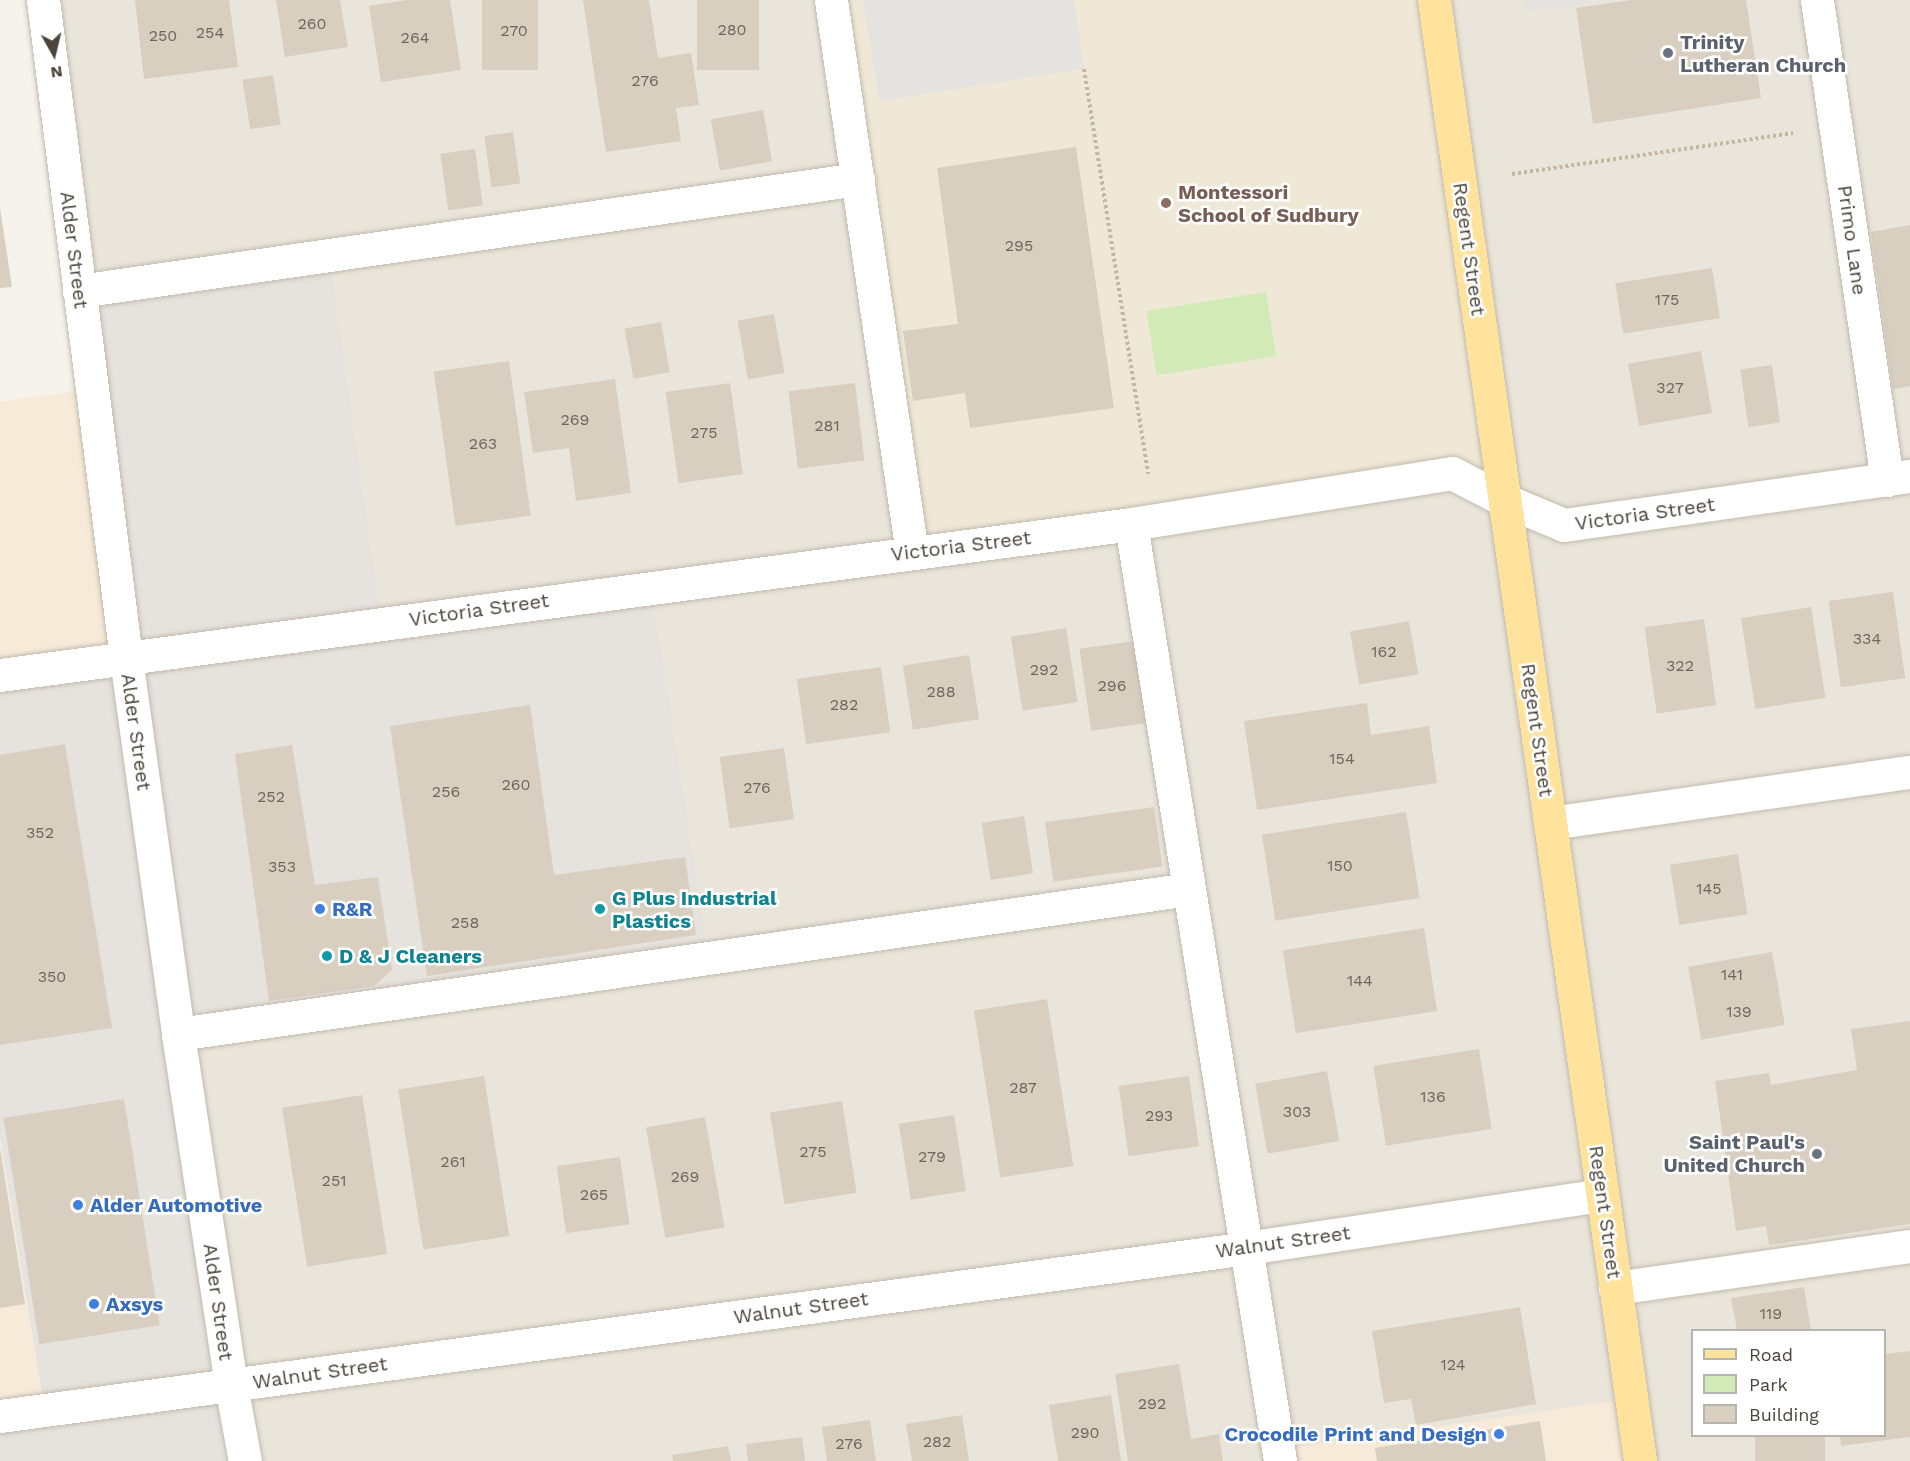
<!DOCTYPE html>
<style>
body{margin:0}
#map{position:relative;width:1910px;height:1461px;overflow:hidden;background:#f6f3ec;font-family:"Work Sans",sans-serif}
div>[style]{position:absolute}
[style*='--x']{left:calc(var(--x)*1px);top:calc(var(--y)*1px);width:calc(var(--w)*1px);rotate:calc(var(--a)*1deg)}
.residential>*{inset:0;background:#eae5da}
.commercial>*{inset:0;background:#f7ead8}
.industrial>*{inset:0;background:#e6e2dd}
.education>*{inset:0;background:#efe8d6}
.green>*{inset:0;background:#d2eab5;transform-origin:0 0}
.parking>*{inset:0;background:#e5e3e0}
.building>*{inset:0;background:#d8cfc1;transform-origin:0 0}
.path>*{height:4px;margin-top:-2px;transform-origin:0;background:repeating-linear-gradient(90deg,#c4b79f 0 3px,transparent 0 6px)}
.roads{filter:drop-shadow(0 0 2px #c2bbae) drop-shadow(0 0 2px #c2bbae)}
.minor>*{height:33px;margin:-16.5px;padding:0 16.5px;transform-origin:16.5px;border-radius:16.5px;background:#fff}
.major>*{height:33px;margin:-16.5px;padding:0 16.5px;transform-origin:16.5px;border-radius:16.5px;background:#ffe39c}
.dots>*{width:16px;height:16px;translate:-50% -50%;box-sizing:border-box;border:3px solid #fff;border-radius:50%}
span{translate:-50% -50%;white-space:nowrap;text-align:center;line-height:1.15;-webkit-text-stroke:5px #fff;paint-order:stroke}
.number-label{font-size:16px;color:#6e675b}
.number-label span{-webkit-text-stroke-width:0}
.worship-label{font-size:20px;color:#5b616d;font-weight:700}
.left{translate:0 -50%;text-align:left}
.right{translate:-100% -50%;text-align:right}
.education-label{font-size:20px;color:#785e54;font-weight:700}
.street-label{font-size:20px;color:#4b4439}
.culture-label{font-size:20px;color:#0d838f;font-weight:700}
.shop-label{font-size:20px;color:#366cbe;font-weight:700}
.legend{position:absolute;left:1691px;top:1329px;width:195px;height:108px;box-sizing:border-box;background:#fff;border:2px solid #b7b4b0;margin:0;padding:8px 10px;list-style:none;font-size:18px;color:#4b4439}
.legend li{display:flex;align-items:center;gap:12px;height:30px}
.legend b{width:30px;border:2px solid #b7b4b0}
.north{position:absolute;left:24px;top:24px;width:60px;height:60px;-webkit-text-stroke:4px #fff;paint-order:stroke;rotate:172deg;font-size:16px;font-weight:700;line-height:24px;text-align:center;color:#4b4439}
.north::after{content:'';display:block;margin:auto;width:21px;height:27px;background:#4b4439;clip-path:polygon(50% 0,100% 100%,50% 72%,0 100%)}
</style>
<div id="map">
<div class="residential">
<div style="clip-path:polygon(evenodd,40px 0,1910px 0,1910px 1461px,241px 1461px,174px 1032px,382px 626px,76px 295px,40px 0,1692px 1330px,1884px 1330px,1884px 1436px,1692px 1436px,1692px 1330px)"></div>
</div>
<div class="commercial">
<div style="clip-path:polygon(88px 389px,122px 661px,0 678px,0 402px)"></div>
<div style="clip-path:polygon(0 1137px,45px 1413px,0 1419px)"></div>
<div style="clip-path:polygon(1634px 1398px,1643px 1461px,1286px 1461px,1284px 1449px)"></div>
</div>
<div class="industrial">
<div style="clip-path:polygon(330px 260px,382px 626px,652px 591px,708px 954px,174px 1032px,241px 1461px,0 1461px,0 1419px,45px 1413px,0 1137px,0 678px,122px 661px,76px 295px)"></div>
</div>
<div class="education">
<div style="clip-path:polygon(834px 0,1439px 0,1509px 501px,1455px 477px,916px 555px)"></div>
</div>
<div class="green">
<div style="left:1266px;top:292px;width:65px;height:121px;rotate:81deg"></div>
</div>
<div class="parking">
<div style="clip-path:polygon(863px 0,1074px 0,1084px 69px,879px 101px)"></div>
<div style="clip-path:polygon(1523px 0,1613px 0,1525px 12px)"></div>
</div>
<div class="building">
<div style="clip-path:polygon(135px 0,229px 0,238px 67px,144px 79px)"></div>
<div style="clip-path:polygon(276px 0,340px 0,348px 47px,285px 57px)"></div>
<div style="clip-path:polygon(407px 0,450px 0,461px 70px,381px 82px,369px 6px)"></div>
<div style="left:482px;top:0;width:56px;height:70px"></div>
<div style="clip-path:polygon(583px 0,649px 0,658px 58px,691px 53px,699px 105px,676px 108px,681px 141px,606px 152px)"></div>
<div style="left:697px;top:0;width:62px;height:70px"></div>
<div style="clip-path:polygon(1631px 0,1746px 0,1761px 98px,1593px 124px,1576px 8px)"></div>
<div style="left:273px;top:75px;width:50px;height:31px;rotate:81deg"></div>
<div style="left:763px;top:110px;width:52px;height:53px;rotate:80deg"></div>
<div style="left:513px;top:132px;width:52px;height:29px;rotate:82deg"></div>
<div style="clip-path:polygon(1076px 147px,1114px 408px,970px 428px,965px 393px,913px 401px,903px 331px,958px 324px,937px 168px)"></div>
<div style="left:475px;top:149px;width:57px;height:35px;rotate:82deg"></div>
<div style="clip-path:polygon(0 208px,12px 287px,0 288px)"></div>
<div style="clip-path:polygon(1910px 225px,1910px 386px,1893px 389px,1871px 232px)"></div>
<div style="left:1712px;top:268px;width:51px;height:98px;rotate:81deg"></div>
<div style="left:774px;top:314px;width:60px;height:37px;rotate:80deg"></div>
<div style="left:661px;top:322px;width:51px;height:37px;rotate:80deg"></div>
<div style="left:1701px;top:351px;width:63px;height:74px;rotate:80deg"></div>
<div style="left:509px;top:361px;width:156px;height:76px;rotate:82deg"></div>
<div style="left:1772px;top:365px;width:58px;height:32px;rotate:82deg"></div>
<div style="clip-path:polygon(615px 379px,631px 493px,576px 501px,569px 448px,533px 453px,524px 392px)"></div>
<div style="left:730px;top:383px;width:92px;height:65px;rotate:82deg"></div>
<div style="left:855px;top:383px;width:78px;height:67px;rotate:83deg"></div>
<div style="left:1893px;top:592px;width:87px;height:65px;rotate:82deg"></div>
<div style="left:1811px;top:607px;width:92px;height:71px;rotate:81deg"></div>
<div style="left:1704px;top:619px;width:87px;height:60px;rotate:82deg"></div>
<div style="left:1409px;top:621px;width:54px;height:60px;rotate:80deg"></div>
<div style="left:1066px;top:628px;width:75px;height:56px;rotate:81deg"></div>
<div style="left:1134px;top:641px;width:83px;height:55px;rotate:82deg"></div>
<div style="left:969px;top:655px;width:65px;height:67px;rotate:81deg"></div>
<div style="left:881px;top:667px;width:66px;height:85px;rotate:82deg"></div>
<div style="clip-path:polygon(1367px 703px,1371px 735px,1429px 726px,1437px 783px,1257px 810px,1244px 721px)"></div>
<div style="clip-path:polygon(530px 705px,554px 875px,685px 857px,696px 935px,427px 976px,390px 726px)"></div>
<div style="clip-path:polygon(65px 744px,112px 1028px,0 1045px,0 755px)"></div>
<div style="clip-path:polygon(292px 745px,315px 885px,378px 877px,392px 970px,374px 986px,269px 1001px,235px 754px)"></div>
<div style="left:784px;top:748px;width:72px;height:65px;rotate:82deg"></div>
<div style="left:1154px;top:807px;width:60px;height:110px;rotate:82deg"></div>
<div style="left:1406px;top:812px;width:87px;height:146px;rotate:81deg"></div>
<div style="left:1024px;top:816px;width:58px;height:43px;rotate:81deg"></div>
<div style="left:1738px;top:854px;width:61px;height:69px;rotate:81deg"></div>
<div style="left:1424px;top:928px;width:84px;height:143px;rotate:81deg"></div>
<div style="left:1772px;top:952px;width:74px;height:85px;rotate:80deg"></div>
<div style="left:1047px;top:999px;width:169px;height:74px;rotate:81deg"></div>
<div style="clip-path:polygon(1910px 1021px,1910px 1224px,1769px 1245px,1766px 1226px,1736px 1231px,1715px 1081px,1769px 1073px,1771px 1085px,1857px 1070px,1851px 1029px)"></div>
<div style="left:1479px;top:1049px;width:81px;height:107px;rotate:81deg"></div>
<div style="left:1327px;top:1071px;width:71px;height:73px;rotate:80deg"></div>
<div style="left:484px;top:1076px;width:162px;height:87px;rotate:81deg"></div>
<div style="left:1189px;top:1076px;width:71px;height:71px;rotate:82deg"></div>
<div style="left:362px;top:1095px;width:161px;height:81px;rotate:81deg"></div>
<div style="left:124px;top:1099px;width:229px;height:122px;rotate:81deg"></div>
<div style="left:842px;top:1101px;width:93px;height:73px;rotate:81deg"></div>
<div style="left:954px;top:1115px;width:77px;height:56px;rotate:81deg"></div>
<div style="left:705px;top:1117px;width:112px;height:60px;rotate:80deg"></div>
<div style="clip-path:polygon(0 1148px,25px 1304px,0 1308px)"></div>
<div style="left:620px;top:1157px;width:68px;height:64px;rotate:82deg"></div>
<div style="clip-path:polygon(1804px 1287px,1811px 1330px,1737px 1330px,1731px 1298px)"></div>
<div style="clip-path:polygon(1520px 1307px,1536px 1404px,1416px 1425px,1411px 1399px,1384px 1403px,1372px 1331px)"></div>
<div style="clip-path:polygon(1910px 1351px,1910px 1437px,1841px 1446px,1840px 1436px,1884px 1436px,1884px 1354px)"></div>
<div style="clip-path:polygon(1179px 1364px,1191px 1439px,1219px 1434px,1223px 1461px,1128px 1461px,1115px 1374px)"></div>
<div style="clip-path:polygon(1111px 1395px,1121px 1461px,1058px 1461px,1049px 1405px)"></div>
<div style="clip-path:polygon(962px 1415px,969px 1461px,912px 1461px,906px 1424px)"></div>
<div style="clip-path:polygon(870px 1420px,876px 1461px,827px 1461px,822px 1427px)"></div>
<div style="clip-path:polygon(1540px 1421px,1546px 1461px,1377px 1461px,1375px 1448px)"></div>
<div style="left:1755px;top:1436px;width:70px;height:25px"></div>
<div style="clip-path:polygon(802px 1437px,805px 1461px,748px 1461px,746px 1444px)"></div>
<div style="clip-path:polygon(728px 1446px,731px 1461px,673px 1461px,672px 1455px)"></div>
</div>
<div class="path">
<div style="--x:1084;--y:69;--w:410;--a:81"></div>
<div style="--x:1512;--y:174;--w:284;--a:-8.3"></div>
</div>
<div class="roads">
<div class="minor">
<div style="--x:43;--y:0;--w:663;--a:82.81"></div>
<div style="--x:126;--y:658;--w:380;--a:82.1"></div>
<div style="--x:178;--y:1034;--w:355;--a:81.4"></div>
<div style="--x:231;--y:1385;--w:77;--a:79.6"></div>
<div style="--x:831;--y:0;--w:559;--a:81.67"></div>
<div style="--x:1817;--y:0;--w:485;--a:81.7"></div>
<div style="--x:79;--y:291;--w:787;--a:-8.18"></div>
<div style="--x:1131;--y:524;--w:949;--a:80.96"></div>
<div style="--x:0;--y:675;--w:1141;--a:-7.6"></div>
<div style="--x:1131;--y:524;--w:325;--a:-9"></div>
<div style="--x:1452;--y:473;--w:59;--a:27.4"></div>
<div style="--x:1504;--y:500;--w:65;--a:22.6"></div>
<div style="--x:1564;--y:525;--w:349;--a:-8.1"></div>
<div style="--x:1550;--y:823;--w:364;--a:-8.1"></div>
<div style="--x:178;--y:1034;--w:1021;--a:-8.16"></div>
<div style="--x:1615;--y:1288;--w:298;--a:-8.1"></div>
<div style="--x:0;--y:1416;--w:1258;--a:-7.67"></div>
<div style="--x:1247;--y:1248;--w:359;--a:-8.5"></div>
</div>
<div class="major">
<div style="--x:1434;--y:0;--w:1475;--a:81.97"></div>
</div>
</div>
<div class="dots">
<div style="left:1668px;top:53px;background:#6b7280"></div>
<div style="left:1166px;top:203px;background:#8d6e63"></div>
<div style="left:320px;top:909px;background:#3f7fe0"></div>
<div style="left:600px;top:909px;background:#0f9aa8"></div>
<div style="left:327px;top:956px;background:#0f9aa8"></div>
<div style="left:1817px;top:1154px;background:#6b7280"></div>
<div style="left:78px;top:1205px;background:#3f7fe0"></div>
<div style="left:94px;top:1304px;background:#3f7fe0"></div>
<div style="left:1499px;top:1434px;background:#3f7fe0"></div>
</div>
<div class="number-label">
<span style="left:312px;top:24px">260</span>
<span style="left:732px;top:30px">280</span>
<span style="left:514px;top:31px">270</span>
<span style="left:210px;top:33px">254</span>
<span style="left:163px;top:36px">250</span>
<span style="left:415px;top:38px">264</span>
<span style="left:645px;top:81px">276</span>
<span style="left:1019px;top:246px">295</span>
<span style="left:1667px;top:300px">175</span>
<span style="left:1670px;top:388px">327</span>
<span style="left:575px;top:420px">269</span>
<span style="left:827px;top:426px">281</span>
<span style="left:704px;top:433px">275</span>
<span style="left:483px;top:444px">263</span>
<span style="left:1867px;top:639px">334</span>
<span style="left:1384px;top:652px">162</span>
<span style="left:1680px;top:666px">322</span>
<span style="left:1044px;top:670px">292</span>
<span style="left:1112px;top:686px">296</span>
<span style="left:941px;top:692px">288</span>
<span style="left:844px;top:705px">282</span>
<span style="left:1342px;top:759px">154</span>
<span style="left:516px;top:785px">260</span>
<span style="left:757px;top:788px">276</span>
<span style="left:446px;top:792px">256</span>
<span style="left:271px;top:797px">252</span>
<span style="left:40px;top:833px">352</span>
<span style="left:1340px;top:866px">150</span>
<span style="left:282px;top:867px">353</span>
<span style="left:1709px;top:889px">145</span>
<span style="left:465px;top:923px">258</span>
<span style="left:1732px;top:975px">141</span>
<span style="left:52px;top:977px">350</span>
<span style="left:1360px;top:981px">144</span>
<span style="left:1739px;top:1012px">139</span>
<span style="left:1023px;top:1088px">287</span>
<span style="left:1433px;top:1097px">136</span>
<span style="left:1297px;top:1112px">303</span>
<span style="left:1159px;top:1116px">293</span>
<span style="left:813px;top:1152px">275</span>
<span style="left:932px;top:1157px">279</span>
<span style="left:453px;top:1162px">261</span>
<span style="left:685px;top:1177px">269</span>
<span style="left:334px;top:1181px">251</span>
<span style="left:594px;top:1195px">265</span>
<span style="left:1771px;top:1314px">119</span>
<span style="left:1453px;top:1365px">124</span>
<span style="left:1152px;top:1404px">292</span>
<span style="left:1085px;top:1433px">290</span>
<span style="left:937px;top:1442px">282</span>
<span style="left:849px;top:1444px">276</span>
</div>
<div class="worship-label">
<span class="left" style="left:1680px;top:54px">Trinity<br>Lutheran Church</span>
<span class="right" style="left:1805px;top:1154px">Saint Paul's<br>United Church</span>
</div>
<div class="education-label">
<span class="left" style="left:1178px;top:204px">Montessori<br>School of Sudbury</span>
</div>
<div class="street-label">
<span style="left:1852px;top:240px;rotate:82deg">Primo Lane</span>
<span style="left:1469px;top:249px;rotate:82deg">Regent Street</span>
<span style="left:74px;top:250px;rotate:83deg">Alder Street</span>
<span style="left:1645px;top:514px;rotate:-8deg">Victoria Street</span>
<span style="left:961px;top:546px;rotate:-7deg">Victoria Street</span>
<span style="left:479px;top:610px;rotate:-8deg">Victoria Street</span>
<span style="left:1537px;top:730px;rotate:82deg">Regent Street</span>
<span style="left:136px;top:732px;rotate:82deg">Alder Street</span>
<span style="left:1605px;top:1212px;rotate:82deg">Regent Street</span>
<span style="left:1283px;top:1242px;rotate:-8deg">Walnut Street</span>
<span style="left:218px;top:1302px;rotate:82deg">Alder Street</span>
<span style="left:801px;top:1308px;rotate:-8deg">Walnut Street</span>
<span style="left:320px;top:1373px;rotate:-8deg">Walnut Street</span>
</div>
<div class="culture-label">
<span class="left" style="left:612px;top:910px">G Plus Industrial<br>Plastics</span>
<span class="left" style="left:339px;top:956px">D &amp; J Cleaners</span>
</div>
<div class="shop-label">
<span class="left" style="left:332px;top:909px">R&amp;R</span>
<span class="left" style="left:90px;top:1205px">Alder Automotive</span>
<span class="left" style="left:106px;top:1304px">Axsys</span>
<span class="right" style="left:1487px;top:1434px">Crocodile Print and Design</span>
</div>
<ul class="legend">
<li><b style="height:8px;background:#ffe39c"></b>Road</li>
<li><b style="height:16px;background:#d2eab5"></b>Park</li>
<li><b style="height:16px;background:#d8cfc1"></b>Building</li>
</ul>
<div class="north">N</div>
</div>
